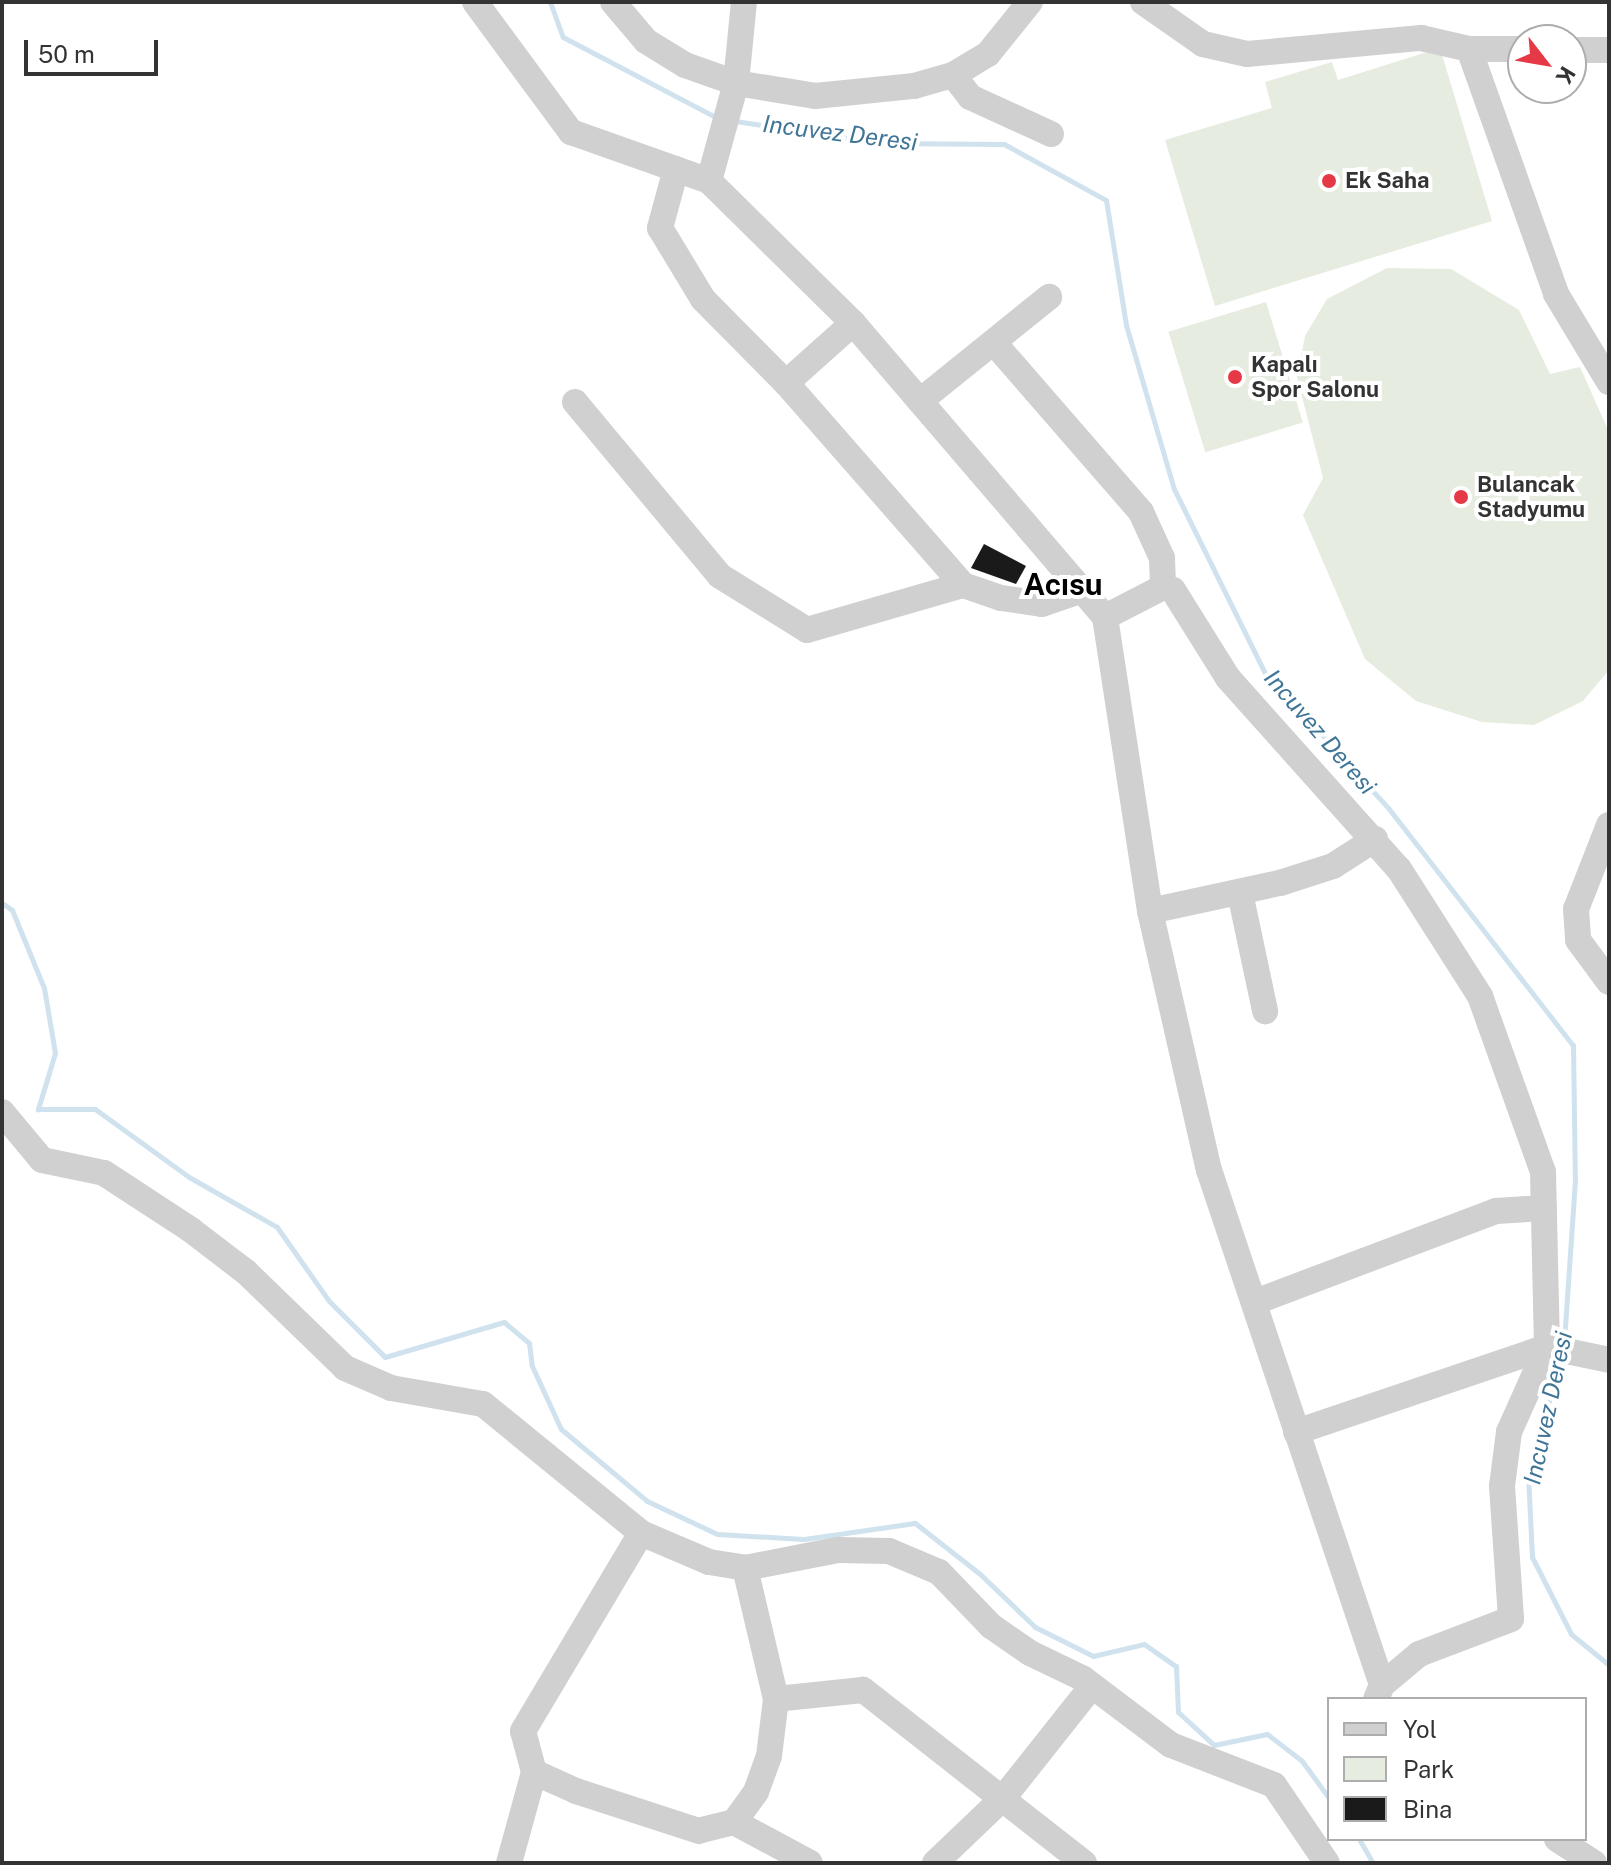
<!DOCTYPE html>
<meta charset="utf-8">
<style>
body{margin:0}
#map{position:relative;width:1611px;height:1865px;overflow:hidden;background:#fff;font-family:"Public Sans",sans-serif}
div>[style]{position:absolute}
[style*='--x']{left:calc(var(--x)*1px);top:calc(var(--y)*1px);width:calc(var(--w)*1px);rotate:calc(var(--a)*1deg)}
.green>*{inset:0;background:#e6ecdf;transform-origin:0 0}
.stream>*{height:5px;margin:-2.5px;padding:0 2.5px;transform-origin:2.5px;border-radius:2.5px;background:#cfe2ee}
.building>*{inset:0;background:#1a1a1a}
.minor>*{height:26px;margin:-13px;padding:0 13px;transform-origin:13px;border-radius:13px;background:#d0d0d0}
.dots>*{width:22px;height:22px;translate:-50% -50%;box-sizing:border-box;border:4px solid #fff;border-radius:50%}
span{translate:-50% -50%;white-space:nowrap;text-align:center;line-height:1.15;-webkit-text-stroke:8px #fff;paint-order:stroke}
.poi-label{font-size:22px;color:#333;font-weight:700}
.left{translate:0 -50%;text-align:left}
.water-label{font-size:24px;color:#3f7597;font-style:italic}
.district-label{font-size:30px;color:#000;font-weight:700}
.frame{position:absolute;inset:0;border:4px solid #333;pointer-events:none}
.legend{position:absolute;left:1327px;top:1697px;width:260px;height:144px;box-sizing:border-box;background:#fff;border:2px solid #adadad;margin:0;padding:10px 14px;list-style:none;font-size:24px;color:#333}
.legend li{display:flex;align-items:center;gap:16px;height:40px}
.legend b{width:40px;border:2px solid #adadad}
.north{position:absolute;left:1507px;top:24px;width:80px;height:80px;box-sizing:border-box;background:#fff;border:2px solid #adadad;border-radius:50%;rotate:121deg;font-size:22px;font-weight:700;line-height:32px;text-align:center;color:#333}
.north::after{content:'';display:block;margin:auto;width:28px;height:36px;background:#e63946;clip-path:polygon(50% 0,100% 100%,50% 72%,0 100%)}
.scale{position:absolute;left:24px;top:40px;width:134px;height:36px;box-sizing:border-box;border:4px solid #333;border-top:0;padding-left:10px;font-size:24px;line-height:28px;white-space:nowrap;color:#333;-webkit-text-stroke:6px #fff;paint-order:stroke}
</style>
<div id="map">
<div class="green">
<div style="clip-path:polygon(1440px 48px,1492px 221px,1215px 306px,1165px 140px,1272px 108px,1265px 82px,1332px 62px,1338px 80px)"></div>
<div style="clip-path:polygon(1387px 268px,1451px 269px,1519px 310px,1550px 374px,1580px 367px,1609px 432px,1609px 670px,1583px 701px,1534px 725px,1482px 722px,1416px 701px,1365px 659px,1303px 515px,1323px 478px,1297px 377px,1305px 336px,1327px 299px)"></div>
<div style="left:1266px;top:302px;width:126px;height:102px;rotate:73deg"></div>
</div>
<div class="stream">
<div style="--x:550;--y:2;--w:37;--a:70"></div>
<div style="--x:563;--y:37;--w:174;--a:27.7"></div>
<div style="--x:735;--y:121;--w:148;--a:8.6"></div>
<div style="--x:881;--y:143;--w:123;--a:0.5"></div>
<div style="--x:1004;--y:144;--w:116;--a:28.8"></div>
<div style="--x:1106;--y:200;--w:127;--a:80.9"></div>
<div style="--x:1126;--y:325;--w:171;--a:73.7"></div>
<div style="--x:1174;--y:489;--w:205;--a:63.7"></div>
<div style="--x:1265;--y:673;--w:184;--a:47.6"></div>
<div style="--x:1389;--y:809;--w:299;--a:52.1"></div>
<div style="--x:1573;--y:1045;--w:135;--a:89.2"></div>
<div style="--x:1575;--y:1180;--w:161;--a:93.9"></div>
<div style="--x:2;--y:903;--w:12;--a:35"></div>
<div style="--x:12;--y:910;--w:84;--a:67.7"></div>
<div style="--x:44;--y:988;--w:66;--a:80.4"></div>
<div style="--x:55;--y:1053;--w:59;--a:106.9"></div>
<div style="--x:38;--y:1109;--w:57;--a:0"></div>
<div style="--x:95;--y:1109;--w:116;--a:35.9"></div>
<div style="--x:189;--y:1177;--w:101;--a:29.6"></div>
<div style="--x:277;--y:1227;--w:90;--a:54.9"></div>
<div style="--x:329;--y:1301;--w:79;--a:45"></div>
<div style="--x:385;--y:1357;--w:124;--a:-16.4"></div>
<div style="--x:504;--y:1322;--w:33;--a:40"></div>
<div style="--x:529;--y:1343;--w:23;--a:83"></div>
<div style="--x:532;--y:1366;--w:69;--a:65.3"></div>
<div style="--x:561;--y:1429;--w:112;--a:39.9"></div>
<div style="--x:647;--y:1501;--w:77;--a:25.2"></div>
<div style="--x:717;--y:1534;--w:87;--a:3.3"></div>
<div style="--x:804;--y:1539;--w:112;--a:-8.2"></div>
<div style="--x:915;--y:1523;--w:83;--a:38.1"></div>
<div style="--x:980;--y:1574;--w:76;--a:43.9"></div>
<div style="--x:1035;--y:1627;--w:65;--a:26.6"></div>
<div style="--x:1093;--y:1656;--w:52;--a:-13.2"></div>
<div style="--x:1144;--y:1644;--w:39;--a:35"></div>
<div style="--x:1176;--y:1666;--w:46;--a:87.5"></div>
<div style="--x:1178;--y:1712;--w:49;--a:42.5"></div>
<div style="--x:1214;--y:1745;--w:54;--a:-11.7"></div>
<div style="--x:1267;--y:1734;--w:44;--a:37.6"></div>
<div style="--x:1302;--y:1761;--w:46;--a:53.9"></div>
<div style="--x:1561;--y:1359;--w:121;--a:105.9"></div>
<div style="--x:1528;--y:1475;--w:82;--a:87.2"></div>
<div style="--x:1532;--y:1557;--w:86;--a:63.1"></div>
<div style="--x:1571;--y:1634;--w:49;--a:39.2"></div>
<div style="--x:1359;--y:1839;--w:28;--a:60"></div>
</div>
<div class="building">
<div style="clip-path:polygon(984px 544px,1026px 566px,1016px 584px,971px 568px)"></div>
</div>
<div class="minor">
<div style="--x:475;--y:2;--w:162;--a:53.6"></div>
<div style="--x:571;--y:132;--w:146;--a:19.5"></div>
<div style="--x:709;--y:181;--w:202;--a:44.6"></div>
<div style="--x:853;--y:323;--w:387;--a:49.4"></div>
<div style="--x:1105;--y:617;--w:297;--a:81.3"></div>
<div style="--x:1150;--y:911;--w:266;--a:77.2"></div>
<div style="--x:1209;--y:1170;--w:543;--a:71.43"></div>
<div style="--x:1382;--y:1685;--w:15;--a:113"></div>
<div style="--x:613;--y:2;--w:51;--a:49.8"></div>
<div style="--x:646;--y:41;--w:46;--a:31.6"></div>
<div style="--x:685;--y:65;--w:54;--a:19.4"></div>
<div style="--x:736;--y:83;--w:80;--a:9.3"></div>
<div style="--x:815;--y:96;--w:100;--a:-5.8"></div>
<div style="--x:914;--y:86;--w:41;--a:-15.8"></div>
<div style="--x:953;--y:75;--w:41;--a:-31"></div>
<div style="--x:988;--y:54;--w:67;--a:-51.1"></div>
<div style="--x:1143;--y:2;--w:73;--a:35"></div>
<div style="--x:1203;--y:44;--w:45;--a:12.8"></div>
<div style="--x:1247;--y:54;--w:175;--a:-5.3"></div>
<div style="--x:1421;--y:38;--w:49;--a:12.9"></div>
<div style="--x:1523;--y:49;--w:54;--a:180"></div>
<div style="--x:1469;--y:49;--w:260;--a:70.4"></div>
<div style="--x:1556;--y:294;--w:103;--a:58.9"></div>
<div style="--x:1571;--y:50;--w:38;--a:0"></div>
<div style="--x:953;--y:75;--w:28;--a:52"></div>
<div style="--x:970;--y:97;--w:89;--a:24.6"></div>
<div style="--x:709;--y:181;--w:102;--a:-74.6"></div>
<div style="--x:736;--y:83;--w:81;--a:-84.4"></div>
<div style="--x:995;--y:344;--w:223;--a:49"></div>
<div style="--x:1141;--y:512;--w:51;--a:65.5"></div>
<div style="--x:1162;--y:558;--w:29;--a:88"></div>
<div style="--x:786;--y:383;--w:90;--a:-41.8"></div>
<div style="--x:920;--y:401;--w:166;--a:-38.9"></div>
<div style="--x:575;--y:402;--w:226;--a:50.2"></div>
<div style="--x:720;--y:576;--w:102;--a:31.8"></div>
<div style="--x:807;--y:630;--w:162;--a:-16.1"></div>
<div style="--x:963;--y:585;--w:269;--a:-131.2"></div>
<div style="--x:786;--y:383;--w:118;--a:-134.7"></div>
<div style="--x:703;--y:299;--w:83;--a:-121.2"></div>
<div style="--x:660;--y:228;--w:61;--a:-74.8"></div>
<div style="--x:963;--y:585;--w:40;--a:18.9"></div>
<div style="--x:1001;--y:598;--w:41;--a:8.3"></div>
<div style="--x:1042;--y:604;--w:43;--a:-18.9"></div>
<div style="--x:1105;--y:617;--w:65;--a:-27.3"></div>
<div style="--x:1163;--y:587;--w:10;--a:17"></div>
<div style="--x:1173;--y:590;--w:104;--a:58"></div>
<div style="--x:1228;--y:678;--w:256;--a:48.2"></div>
<div style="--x:1399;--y:869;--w:151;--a:57.5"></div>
<div style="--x:1480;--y:996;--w:187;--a:70.3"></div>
<div style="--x:1543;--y:1172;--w:175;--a:88.7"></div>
<div style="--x:1547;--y:1347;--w:93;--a:114.1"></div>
<div style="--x:1509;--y:1432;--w:54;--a:97.4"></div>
<div style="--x:1502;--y:1486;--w:133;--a:86.1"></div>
<div style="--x:1511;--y:1619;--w:98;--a:159.2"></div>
<div style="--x:1419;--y:1654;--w:48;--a:140"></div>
<div style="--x:1609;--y:825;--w:90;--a:111.4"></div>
<div style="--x:1576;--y:909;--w:31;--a:86"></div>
<div style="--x:1578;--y:940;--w:52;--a:53.6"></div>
<div style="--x:1240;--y:893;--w:121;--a:78"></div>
<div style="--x:1150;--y:911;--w:133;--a:-12.2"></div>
<div style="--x:1280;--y:883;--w:56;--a:-17.8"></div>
<div style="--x:1333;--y:866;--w:50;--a:-32.7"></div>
<div style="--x:2;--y:1112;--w:62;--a:50.2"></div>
<div style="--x:42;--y:1160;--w:63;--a:11.8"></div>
<div style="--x:104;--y:1173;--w:104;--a:33.2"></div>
<div style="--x:191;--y:1230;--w:69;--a:37.4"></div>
<div style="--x:246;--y:1272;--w:138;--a:44.1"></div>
<div style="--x:345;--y:1368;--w:50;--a:23.5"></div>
<div style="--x:391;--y:1388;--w:93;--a:9.9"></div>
<div style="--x:483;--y:1404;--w:204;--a:39.2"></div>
<div style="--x:1255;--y:1302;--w:258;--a:-20.7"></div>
<div style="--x:1496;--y:1211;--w:48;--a:-3.6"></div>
<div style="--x:1296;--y:1432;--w:265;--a:-18.7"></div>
<div style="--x:1547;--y:1347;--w:63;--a:11.8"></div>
<div style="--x:745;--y:1568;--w:135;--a:76.7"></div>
<div style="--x:734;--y:1822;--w:86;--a:28.3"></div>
<div style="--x:1557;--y:1839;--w:44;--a:33"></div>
<div style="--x:509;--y:1863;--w:94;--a:-74.6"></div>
<div style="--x:935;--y:1863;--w:95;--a:-43.7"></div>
<div style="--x:1004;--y:1797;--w:142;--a:-51.6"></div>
<div style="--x:1084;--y:1863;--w:281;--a:-141.9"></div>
<div style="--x:863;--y:1690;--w:87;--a:174.1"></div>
<div style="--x:776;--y:1699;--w:57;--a:97"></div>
<div style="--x:769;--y:1756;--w:38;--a:110"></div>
<div style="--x:756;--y:1792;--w:37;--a:126"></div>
<div style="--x:734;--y:1822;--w:36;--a:166"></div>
<div style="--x:699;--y:1831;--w:129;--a:-162"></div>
<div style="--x:576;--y:1791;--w:46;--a:-155.7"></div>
<div style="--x:534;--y:1772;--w:42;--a:-105"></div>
<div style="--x:523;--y:1731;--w:230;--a:-59.2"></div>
<div style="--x:641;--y:1533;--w:74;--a:23.1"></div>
<div style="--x:709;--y:1562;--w:36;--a:9"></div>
<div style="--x:745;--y:1568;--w:95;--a:-11"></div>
<div style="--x:838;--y:1550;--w:51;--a:1.1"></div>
<div style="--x:889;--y:1551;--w:54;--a:22.8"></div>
<div style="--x:939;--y:1572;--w:75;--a:46.1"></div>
<div style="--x:991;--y:1626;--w:47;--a:34.7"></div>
<div style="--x:1030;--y:1653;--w:58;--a:25.7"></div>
<div style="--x:1082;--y:1678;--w:111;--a:37"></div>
<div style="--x:1171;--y:1745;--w:110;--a:21.2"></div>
<div style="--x:1274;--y:1785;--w:94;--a:55.8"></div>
</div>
<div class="dots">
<div style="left:1329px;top:181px;background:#e63946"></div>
<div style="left:1235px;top:377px;background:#e63946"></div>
<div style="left:1461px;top:497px;background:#e63946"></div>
</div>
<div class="poi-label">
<span class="left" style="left:1345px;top:181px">Ek Saha</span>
<span class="left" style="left:1251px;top:377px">Kapalı<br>Spor Salonu</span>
<span class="left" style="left:1477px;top:497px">Bulancak<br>Stadyumu</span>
</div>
<div class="water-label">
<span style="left:840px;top:133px;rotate:7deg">Incuvez Deresi</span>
<span style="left:1320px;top:732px;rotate:49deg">Incuvez Deresi</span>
<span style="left:1548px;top:1408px;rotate:-78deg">Incuvez Deresi</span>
</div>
<div class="district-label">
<span style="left:1063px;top:584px">Acısu</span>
</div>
<div class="frame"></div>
<ul class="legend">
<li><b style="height:10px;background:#d0d0d0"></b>Yol</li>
<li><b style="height:22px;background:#e6ecdf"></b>Park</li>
<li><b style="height:22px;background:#1a1a1a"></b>Bina</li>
</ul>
<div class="north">K</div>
<div class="scale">50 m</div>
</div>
